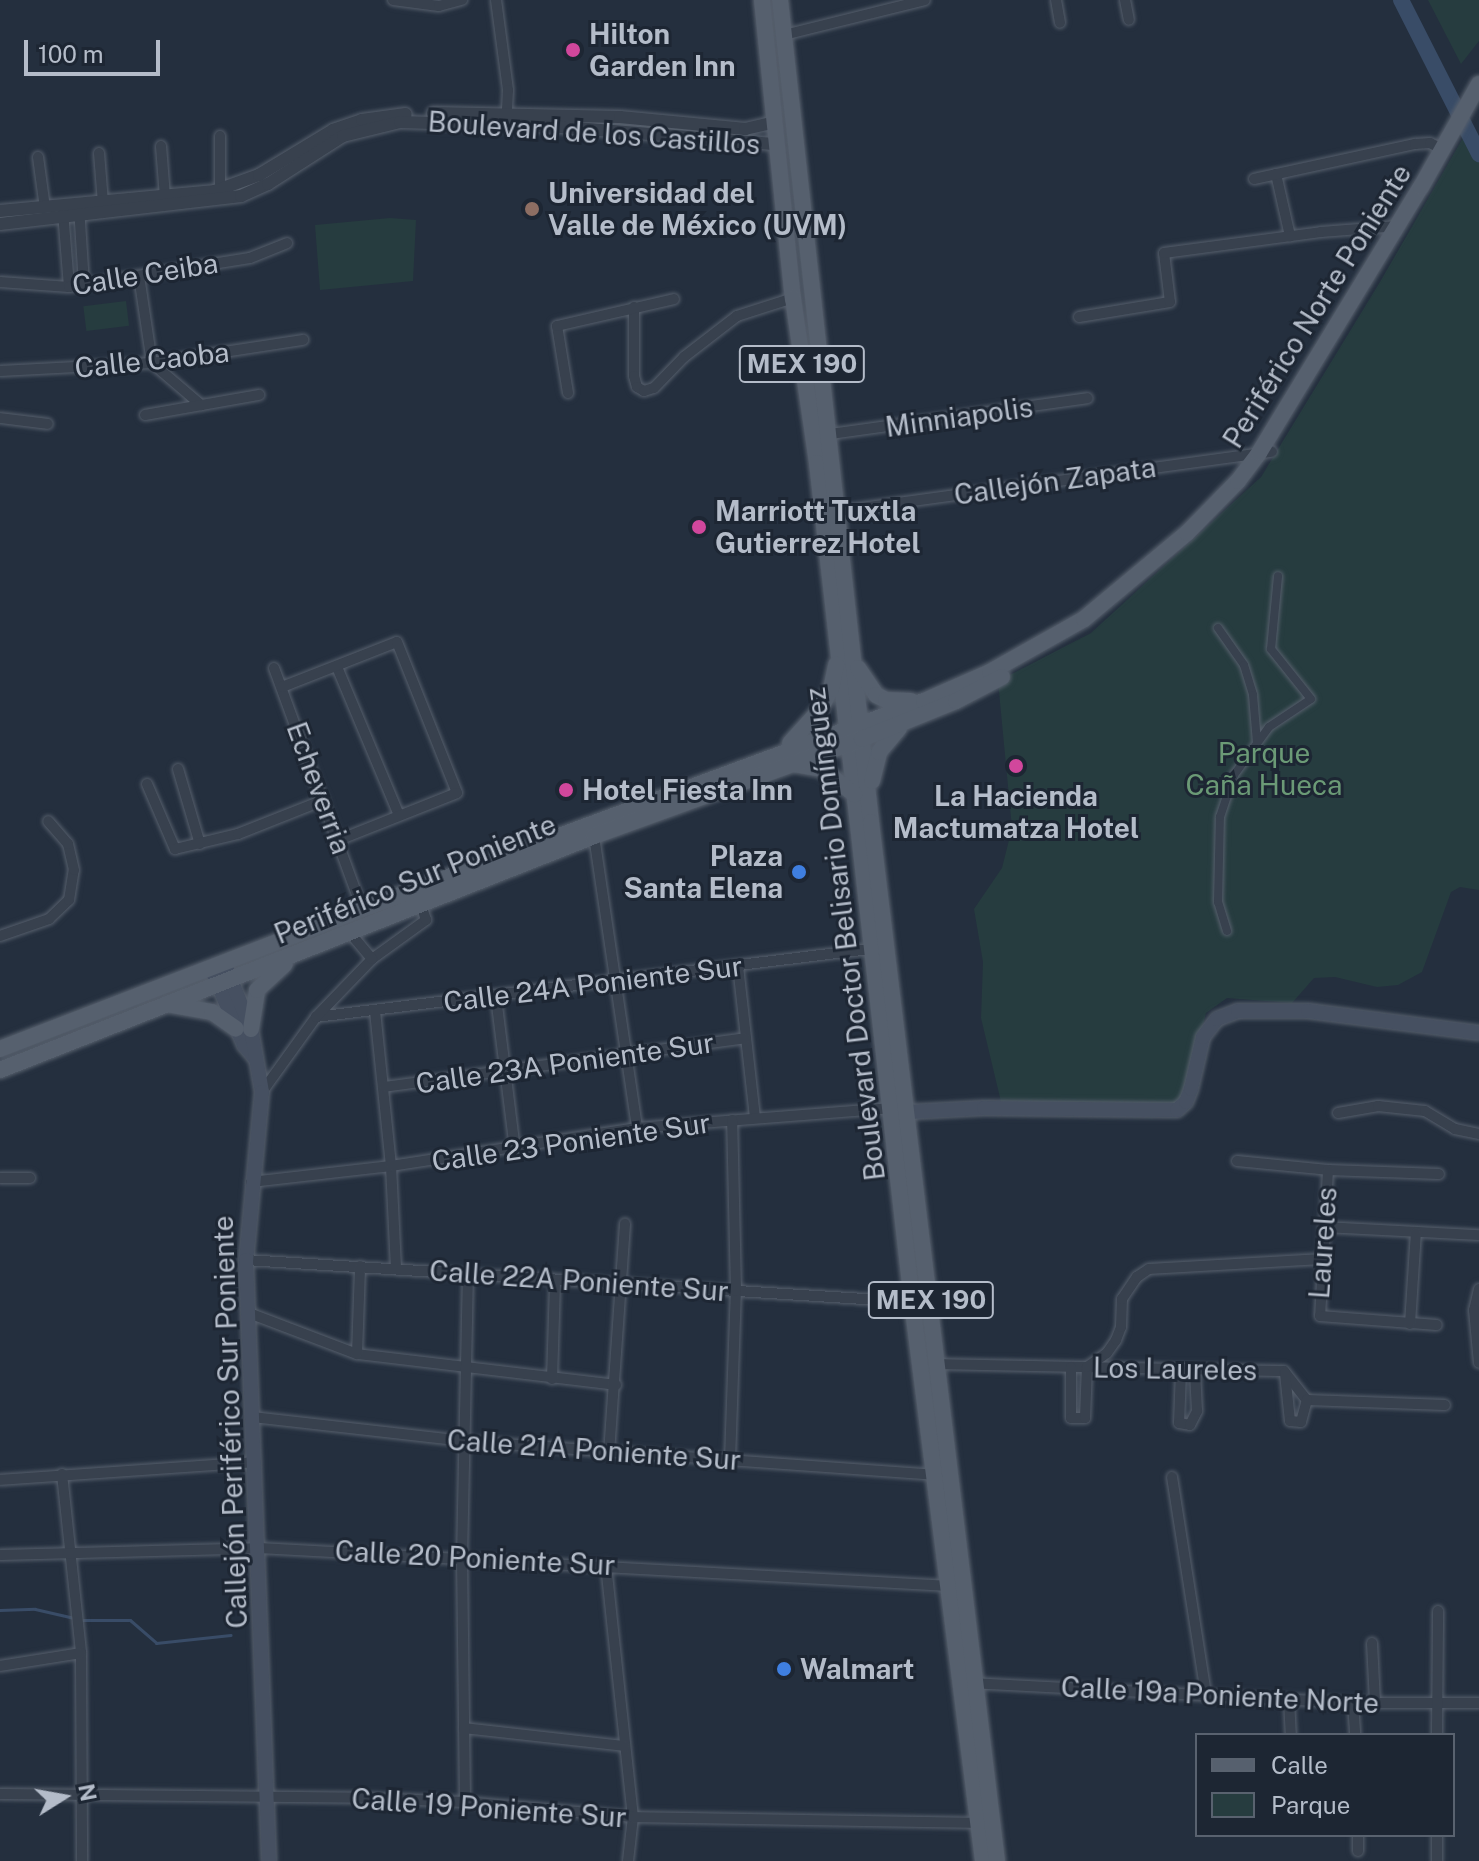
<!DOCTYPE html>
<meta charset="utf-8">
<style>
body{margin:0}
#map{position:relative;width:1479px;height:1861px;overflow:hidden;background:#242f3e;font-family:"Public Sans",sans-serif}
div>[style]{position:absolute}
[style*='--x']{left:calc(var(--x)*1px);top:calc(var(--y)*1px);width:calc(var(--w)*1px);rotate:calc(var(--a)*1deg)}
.green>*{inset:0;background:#263c3f;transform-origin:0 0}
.stream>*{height:3px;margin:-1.5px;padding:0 1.5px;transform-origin:1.5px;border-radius:1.5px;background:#394c67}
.river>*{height:16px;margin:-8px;padding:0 8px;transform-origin:8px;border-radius:8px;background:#394c67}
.roads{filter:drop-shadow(0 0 2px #565f6c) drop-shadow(0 0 2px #565f6c)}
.pedestrian>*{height:8px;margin:-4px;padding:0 4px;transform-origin:4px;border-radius:4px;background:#38414e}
.minor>*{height:10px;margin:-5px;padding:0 5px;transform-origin:5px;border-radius:5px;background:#38414e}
.tertiary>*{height:12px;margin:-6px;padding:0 6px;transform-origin:6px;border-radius:6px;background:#38414e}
.secondary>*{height:14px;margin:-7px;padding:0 7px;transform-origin:7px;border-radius:7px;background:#465061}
.primary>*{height:16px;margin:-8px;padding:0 8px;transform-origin:8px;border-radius:8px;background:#56606e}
.dots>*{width:22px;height:22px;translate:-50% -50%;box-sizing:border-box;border:4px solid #1d2633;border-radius:50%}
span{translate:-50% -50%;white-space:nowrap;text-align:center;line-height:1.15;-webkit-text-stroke:6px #1d2633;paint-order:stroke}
.shield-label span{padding:2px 6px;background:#1d2633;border:2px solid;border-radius:6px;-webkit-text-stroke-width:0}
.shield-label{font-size:26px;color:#b4bcc9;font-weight:700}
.poi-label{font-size:28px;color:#b4bcc9;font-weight:700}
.left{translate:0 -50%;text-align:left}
.right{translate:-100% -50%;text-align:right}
.street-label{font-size:28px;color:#b4bcc9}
.park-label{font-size:28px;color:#6b9a76}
.legend{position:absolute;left:1195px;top:1733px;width:260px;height:104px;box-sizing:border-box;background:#1d2633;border:2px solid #59626f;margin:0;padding:10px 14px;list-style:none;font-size:24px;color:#b4bcc9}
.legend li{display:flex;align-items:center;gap:16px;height:40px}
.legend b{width:40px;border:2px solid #59626f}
.north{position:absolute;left:24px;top:1757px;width:80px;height:80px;-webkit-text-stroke:6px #1d2633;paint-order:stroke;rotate:79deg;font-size:22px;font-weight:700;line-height:32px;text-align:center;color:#b4bcc9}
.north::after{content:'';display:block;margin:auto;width:28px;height:36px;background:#b4bcc9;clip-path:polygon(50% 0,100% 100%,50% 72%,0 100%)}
.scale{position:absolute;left:24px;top:40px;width:136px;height:36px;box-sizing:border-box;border:4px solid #b4bcc9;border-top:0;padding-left:10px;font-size:24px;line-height:28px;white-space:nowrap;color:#b4bcc9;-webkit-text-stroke:6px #1d2633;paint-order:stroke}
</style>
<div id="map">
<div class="green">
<div style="clip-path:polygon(1428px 0,1479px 0,1479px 41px,1461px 64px)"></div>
<div style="clip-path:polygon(1467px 131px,1479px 154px,1479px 890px,1460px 887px,1451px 892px,1422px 972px,1398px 985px,1377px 987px,1335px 977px,1314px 978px,1292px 1003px,1227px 998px,1206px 1013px,1185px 1099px,1166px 1107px,1002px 1106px,981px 1018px,983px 962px,974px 909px,1002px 868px,1012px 828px,998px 681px,1091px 633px,1261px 477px,1380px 282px)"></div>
<div style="clip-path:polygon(390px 218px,416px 220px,413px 281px,320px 290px,315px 225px)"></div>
<div style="left:126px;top:301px;width:25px;height:43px;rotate:83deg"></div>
</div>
<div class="stream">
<div style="--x:0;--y:1610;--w:35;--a:-2"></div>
<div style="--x:35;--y:1609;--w:39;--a:13"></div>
<div style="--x:83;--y:1620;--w:47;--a:0"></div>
<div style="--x:130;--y:1620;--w:35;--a:41"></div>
<div style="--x:156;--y:1643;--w:75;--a:-6.1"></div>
</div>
<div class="river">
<div style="--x:1401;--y:0;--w:173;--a:63.1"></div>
</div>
<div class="roads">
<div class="pedestrian">
<div style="--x:1218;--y:628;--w:45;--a:54.9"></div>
<div style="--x:1244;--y:665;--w:31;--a:73"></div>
<div style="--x:1253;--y:695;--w:48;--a:85.2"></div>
<div style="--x:1227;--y:931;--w:30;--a:-107"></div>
<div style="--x:1218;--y:902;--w:85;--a:-88.7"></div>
<div style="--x:1220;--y:817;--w:44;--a:-71.6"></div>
<div style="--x:1234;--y:775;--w:59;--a:-53.9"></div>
<div style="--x:1269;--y:727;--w:50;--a:-33.7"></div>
<div style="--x:1311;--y:699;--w:64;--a:-128.7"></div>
<div style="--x:1271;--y:649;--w:73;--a:-84.5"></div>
</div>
<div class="minor">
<div style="--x:393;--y:0;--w:46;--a:7.4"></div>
<div style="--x:439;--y:6;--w:24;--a:-15"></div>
<div style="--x:496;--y:0;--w:91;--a:82.4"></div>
<div style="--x:508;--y:90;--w:22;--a:93"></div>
<div style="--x:1056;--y:0;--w:23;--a:80"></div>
<div style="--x:1125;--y:0;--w:20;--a:79"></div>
<div style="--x:784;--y:35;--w:145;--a:-13.9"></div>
<div style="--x:161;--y:146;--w:51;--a:85.5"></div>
<div style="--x:99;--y:153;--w:50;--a:85.4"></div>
<div style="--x:38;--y:157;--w:51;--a:82.2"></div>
<div style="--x:1276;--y:174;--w:64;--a:77.3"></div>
<div style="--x:1254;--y:179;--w:165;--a:-12.3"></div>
<div style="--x:1415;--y:144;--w:15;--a:-4"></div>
<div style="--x:1430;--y:143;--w:16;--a:27"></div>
<div style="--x:220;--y:189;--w:53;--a:-90"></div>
<div style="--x:79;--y:207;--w:78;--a:86.3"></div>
<div style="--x:63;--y:212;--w:75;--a:85.4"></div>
<div style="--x:139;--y:276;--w:88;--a:81.5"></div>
<div style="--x:152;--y:363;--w:65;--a:40.6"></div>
<div style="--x:0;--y:282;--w:69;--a:4.1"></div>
<div style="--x:69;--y:287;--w:183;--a:-9.1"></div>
<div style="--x:250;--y:258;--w:40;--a:-22"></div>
<div style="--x:634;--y:307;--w:69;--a:90"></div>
<div style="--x:634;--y:376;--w:11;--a:75"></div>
<div style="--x:637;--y:387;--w:8;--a:30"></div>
<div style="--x:644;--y:391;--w:10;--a:-17"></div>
<div style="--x:654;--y:388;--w:43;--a:-45.9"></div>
<div style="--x:684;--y:357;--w:67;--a:-37.7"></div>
<div style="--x:737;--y:316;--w:59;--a:-17.8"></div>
<div style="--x:1079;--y:317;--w:92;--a:-9.4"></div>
<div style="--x:1170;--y:302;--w:49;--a:-97"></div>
<div style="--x:1164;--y:253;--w:158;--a:-7.6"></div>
<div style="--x:1321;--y:232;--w:77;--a:-4.5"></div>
<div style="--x:0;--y:371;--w:152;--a:-3"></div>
<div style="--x:152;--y:363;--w:153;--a:-8.7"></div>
<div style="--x:568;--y:393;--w:68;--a:-99.3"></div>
<div style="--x:557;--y:326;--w:120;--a:-13"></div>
<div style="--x:145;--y:415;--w:116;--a:-10"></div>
<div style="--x:0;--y:418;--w:48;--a:7.1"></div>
<div style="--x:830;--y:434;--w:260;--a:-7.9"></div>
<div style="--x:839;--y:511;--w:437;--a:-7.8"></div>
<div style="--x:337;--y:667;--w:160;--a:67.3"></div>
<div style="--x:274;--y:668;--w:257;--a:69.9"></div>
<div style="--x:282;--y:687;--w:123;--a:-21.4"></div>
<div style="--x:397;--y:642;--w:162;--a:68.3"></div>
<div style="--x:457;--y:793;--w:127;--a:158.3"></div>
<div style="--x:178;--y:769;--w:78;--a:73.7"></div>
<div style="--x:147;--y:784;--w:71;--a:66.7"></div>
<div style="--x:175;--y:849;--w:65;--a:-13.4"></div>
<div style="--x:238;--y:834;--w:92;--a:-21.6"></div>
<div style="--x:594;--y:836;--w:295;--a:81.6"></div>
<div style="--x:0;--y:936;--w:52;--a:-19.1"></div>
<div style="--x:49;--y:919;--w:28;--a:-44"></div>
<div style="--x:69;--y:900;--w:30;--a:-81"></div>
<div style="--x:74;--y:870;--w:27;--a:-103"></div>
<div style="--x:68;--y:844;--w:30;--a:-131"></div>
<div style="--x:372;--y:959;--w:67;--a:-35.8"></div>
<div style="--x:426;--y:920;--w:16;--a:-108"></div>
<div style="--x:738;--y:966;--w:152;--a:83.6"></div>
<div style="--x:496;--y:997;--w:153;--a:82.9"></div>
<div style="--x:375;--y:1011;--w:156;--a:84.1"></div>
<div style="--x:391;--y:1166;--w:103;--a:87.2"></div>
<div style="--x:316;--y:1017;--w:558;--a:-7"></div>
<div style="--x:384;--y:1087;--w:365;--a:-7.7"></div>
<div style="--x:262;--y:1092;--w:92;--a:-54.2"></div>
<div style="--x:316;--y:1017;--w:81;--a:-46"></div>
<div style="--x:372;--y:959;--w:34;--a:-130"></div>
<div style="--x:1338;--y:1113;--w:41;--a:-9.9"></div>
<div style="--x:1378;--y:1106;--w:47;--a:6.1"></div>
<div style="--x:1425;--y:1111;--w:35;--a:31"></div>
<div style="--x:1455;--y:1129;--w:25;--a:12"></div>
<div style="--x:1237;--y:1161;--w:91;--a:5.6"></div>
<div style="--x:1328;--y:1170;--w:111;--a:2.1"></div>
<div style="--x:1328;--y:1170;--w:146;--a:93.1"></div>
<div style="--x:1320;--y:1316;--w:117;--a:4.4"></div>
<div style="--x:0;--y:1178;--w:30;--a:0"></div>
<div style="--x:251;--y:1182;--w:141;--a:-6.5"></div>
<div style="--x:391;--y:1166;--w:249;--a:-8.8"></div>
<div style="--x:637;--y:1128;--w:256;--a:-4.5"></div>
<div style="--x:1324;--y:1227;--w:155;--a:3"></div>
<div style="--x:246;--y:1260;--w:667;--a:3.61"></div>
<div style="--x:1479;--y:1289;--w:22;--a:103"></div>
<div style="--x:1474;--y:1310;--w:53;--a:84.6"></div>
<div style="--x:249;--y:1313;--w:116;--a:20.8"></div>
<div style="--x:357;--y:1354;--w:261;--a:6.8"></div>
<div style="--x:1410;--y:1324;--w:92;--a:-86.3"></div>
<div style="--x:357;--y:1354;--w:88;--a:-88"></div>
<div style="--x:939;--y:1364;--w:345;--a:1.2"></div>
<div style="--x:1071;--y:1367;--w:51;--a:90"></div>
<div style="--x:1071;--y:1418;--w:14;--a:0"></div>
<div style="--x:1085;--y:1418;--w:51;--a:-87.8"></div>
<div style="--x:1087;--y:1367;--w:24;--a:-35"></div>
<div style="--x:1107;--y:1353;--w:16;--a:-55"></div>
<div style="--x:1116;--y:1340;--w:14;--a:-69"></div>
<div style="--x:1121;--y:1327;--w:28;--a:-88"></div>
<div style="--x:1122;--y:1299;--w:27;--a:-56"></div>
<div style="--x:1137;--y:1277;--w:14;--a:-34"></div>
<div style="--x:1149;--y:1269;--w:173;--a:-3.3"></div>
<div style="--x:1181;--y:1371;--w:52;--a:92.2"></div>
<div style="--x:1179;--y:1423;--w:11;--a:10"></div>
<div style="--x:1190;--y:1425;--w:16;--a:-63"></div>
<div style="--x:1197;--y:1411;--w:40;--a:-92.9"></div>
<div style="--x:1284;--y:1371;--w:37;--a:52"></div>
<div style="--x:1307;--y:1400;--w:138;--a:2.1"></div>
<div style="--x:1285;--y:1373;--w:48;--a:84.1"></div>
<div style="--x:1290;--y:1421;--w:11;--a:5"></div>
<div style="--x:1301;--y:1422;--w:23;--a:-75"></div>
<div style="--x:552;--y:1379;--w:98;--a:-88.2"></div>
<div style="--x:253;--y:1417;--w:212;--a:6.5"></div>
<div style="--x:464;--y:1441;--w:473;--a:4.1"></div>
<div style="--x:609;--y:1453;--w:230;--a:-86"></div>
<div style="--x:730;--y:1460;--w:169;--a:-88"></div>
<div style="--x:736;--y:1291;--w:171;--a:-91.3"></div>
<div style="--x:62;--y:1474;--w:180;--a:83.9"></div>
<div style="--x:81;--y:1653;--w:208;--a:89.7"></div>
<div style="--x:1172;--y:1477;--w:221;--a:81.1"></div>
<div style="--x:0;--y:1480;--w:256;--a:-4"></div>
<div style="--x:0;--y:1555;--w:259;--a:-1.5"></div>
<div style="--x:259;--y:1548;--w:692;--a:3.15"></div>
<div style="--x:606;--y:1565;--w:253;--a:83.9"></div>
<div style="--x:633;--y:1817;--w:44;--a:96.5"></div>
<div style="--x:1372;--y:1643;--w:60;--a:87.1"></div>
<div style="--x:0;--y:1666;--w:82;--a:-9.1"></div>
<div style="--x:970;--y:1683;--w:384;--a:3"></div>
<div style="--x:1353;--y:1703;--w:126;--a:0"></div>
<div style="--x:1289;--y:1700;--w:35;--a:87"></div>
<div style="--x:1353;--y:1703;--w:32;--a:86"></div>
<div style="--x:464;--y:1728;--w:162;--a:6.4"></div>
<div style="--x:1437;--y:1735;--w:124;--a:-89.5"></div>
<div style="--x:0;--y:1794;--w:366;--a:0.6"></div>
<div style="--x:366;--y:1798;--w:99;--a:2.3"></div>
<div style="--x:465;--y:1802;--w:169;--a:5.1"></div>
<div style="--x:633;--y:1817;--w:345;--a:1"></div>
<div style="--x:465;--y:1802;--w:244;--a:-90.7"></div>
<div style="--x:462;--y:1558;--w:284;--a:-88.8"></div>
<div style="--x:1437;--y:1835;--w:26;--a:90"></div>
<div style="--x:1358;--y:1851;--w:16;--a:-90"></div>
</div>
<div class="tertiary">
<div style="--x:433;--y:113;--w:187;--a:1.2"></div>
<div style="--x:620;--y:117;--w:126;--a:5.5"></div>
<div style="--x:745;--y:129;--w:32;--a:-13"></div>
<div style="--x:0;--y:211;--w:216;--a:-5.3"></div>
<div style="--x:215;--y:191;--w:47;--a:-20"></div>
<div style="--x:259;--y:175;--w:87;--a:-31.3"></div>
<div style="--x:333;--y:130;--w:31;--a:-19"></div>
<div style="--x:362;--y:120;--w:44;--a:-7.8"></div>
<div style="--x:0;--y:224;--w:243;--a:-6.6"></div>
<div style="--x:241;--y:196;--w:30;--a:-24"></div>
<div style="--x:268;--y:184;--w:89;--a:-32.6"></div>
<div style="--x:343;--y:136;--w:59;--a:-13.8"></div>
<div style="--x:400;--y:122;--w:163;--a:1.8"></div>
<div style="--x:563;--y:127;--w:214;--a:4.6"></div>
</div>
<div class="secondary">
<div style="--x:211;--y:968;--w:84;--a:66.8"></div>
<div style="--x:244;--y:1045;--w:16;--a:50"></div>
<div style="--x:227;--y:970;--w:64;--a:67.9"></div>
<div style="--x:251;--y:1029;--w:64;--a:80.1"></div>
<div style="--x:262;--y:1092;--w:169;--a:95.4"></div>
<div style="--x:246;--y:1260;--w:601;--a:87.81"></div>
<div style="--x:909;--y:1112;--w:75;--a:-3.1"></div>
<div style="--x:984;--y:1108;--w:193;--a:0.6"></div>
<div style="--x:1177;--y:1110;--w:12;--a:-42"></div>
<div style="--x:1186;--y:1102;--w:14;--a:-69"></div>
<div style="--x:1191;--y:1089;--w:53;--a:-77"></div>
<div style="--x:1203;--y:1037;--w:23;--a:-52"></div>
<div style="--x:1217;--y:1019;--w:22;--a:-21"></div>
<div style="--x:1238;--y:1011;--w:70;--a:0"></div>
<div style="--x:1308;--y:1011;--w:172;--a:7.3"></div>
</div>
<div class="primary">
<div style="--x:762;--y:0;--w:300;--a:84.1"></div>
<div style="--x:793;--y:298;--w:167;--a:81.7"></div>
<div style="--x:817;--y:463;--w:844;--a:83.54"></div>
<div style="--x:912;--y:1302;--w:563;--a:82.76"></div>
<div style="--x:780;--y:0;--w:827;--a:83.68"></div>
<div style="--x:871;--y:822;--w:1047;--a:83.09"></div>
<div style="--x:858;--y:668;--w:32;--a:56"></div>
<div style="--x:876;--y:695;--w:11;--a:27"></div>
<div style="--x:886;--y:700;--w:25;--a:2"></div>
<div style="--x:790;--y:743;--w:43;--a:-47.8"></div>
<div style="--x:819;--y:711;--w:25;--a:-61"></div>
<div style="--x:831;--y:689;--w:25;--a:-78"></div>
<div style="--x:794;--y:764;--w:28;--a:10"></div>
<div style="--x:822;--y:769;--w:41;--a:38"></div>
<div style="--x:872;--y:781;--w:30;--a:-76"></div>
<div style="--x:879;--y:752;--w:31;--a:-50"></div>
<div style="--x:167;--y:1004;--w:46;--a:10.1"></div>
<div style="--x:212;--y:1012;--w:29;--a:35"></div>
<div style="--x:251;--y:1029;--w:39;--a:-81"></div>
<div style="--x:257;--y:990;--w:38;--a:-43"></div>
<div style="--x:0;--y:1049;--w:388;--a:-21.1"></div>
<div style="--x:362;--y:909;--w:599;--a:-20.31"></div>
<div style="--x:924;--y:701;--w:72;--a:-23.7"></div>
<div style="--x:990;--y:672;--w:108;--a:-29.4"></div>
<div style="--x:1084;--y:619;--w:134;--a:-39.9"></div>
<div style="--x:1187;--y:533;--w:73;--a:-45.6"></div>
<div style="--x:1238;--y:481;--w:35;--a:-53"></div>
<div style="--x:1259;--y:453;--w:311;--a:-58.7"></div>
<div style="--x:1421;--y:187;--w:118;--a:-60.6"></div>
<div style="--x:0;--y:1070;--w:638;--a:-21.5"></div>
<div style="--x:594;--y:836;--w:285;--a:-19.9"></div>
<div style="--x:862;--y:739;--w:101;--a:-22"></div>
<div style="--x:956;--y:701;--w:52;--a:-27.6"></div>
</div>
</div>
<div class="dots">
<div style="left:573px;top:50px;background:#d1479c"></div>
<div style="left:532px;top:209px;background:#8d6e63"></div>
<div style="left:699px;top:527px;background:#d1479c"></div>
<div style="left:1016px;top:766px;background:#d1479c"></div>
<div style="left:566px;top:790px;background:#d1479c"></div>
<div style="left:799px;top:872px;background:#3f7fe0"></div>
<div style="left:784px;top:1669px;background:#3f7fe0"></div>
</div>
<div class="shield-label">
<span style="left:802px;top:364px">MEX 190</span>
<span style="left:931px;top:1300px">MEX 190</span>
</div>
<div class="poi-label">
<span class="left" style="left:589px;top:50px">Hilton<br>Garden Inn</span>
<span class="left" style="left:548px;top:209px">Universidad del<br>Valle de México (UVM)</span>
<span class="left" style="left:715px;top:527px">Marriott Tuxtla<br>Gutierrez Hotel</span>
<span class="left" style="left:582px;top:790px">Hotel Fiesta Inn</span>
<span style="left:1016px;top:812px">La Hacienda<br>Mactumatza Hotel</span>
<span class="right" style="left:783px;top:872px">Plaza<br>Santa Elena</span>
<span class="left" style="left:800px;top:1669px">Walmart</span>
</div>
<div class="street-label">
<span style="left:594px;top:133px;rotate:4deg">Boulevard de los Castillos</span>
<span style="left:145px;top:274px;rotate:-9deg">Calle Ceiba</span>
<span style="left:1317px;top:306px;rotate:-58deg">Periférico Norte Poniente</span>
<span style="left:152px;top:360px;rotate:-6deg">Calle Caoba</span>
<span style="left:959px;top:417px;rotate:-8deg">Minniapolis</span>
<span style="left:1055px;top:481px;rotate:-8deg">Callejón Zapata</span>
<span style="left:319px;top:788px;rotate:70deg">Echeverria</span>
<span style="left:415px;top:879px;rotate:-22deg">Periférico Sur Poniente</span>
<span style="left:845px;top:934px;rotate:-97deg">Boulevard Doctor Belisario Domínguez</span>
<span style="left:593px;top:984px;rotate:-7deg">Calle 24A Poniente Sur</span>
<span style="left:565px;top:1063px;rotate:-8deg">Calle 23A Poniente Sur</span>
<span style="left:571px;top:1142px;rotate:-8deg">Calle 23 Poniente Sur</span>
<span style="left:1323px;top:1243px;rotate:-86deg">Laureles</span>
<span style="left:579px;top:1281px;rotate:4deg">Calle 22A Poniente Sur</span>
<span style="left:1175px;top:1369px;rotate:1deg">Los Laureles</span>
<span style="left:230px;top:1422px;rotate:-92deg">Callejón Periférico Sur Poniente</span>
<span style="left:594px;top:1450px;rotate:4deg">Calle 21A Poniente Sur</span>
<span style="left:475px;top:1558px;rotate:3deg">Calle 20 Poniente Sur</span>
<span style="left:1220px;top:1695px;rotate:3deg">Calle 19a Poniente Norte</span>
<span style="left:489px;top:1808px;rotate:4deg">Calle 19 Poniente Sur</span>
</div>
<div class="park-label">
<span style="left:1264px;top:769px">Parque<br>Caña Hueca</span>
</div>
<ul class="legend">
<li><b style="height:10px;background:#56606e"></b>Calle</li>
<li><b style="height:22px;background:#263c3f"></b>Parque</li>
</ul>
<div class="north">N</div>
<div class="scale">100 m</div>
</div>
